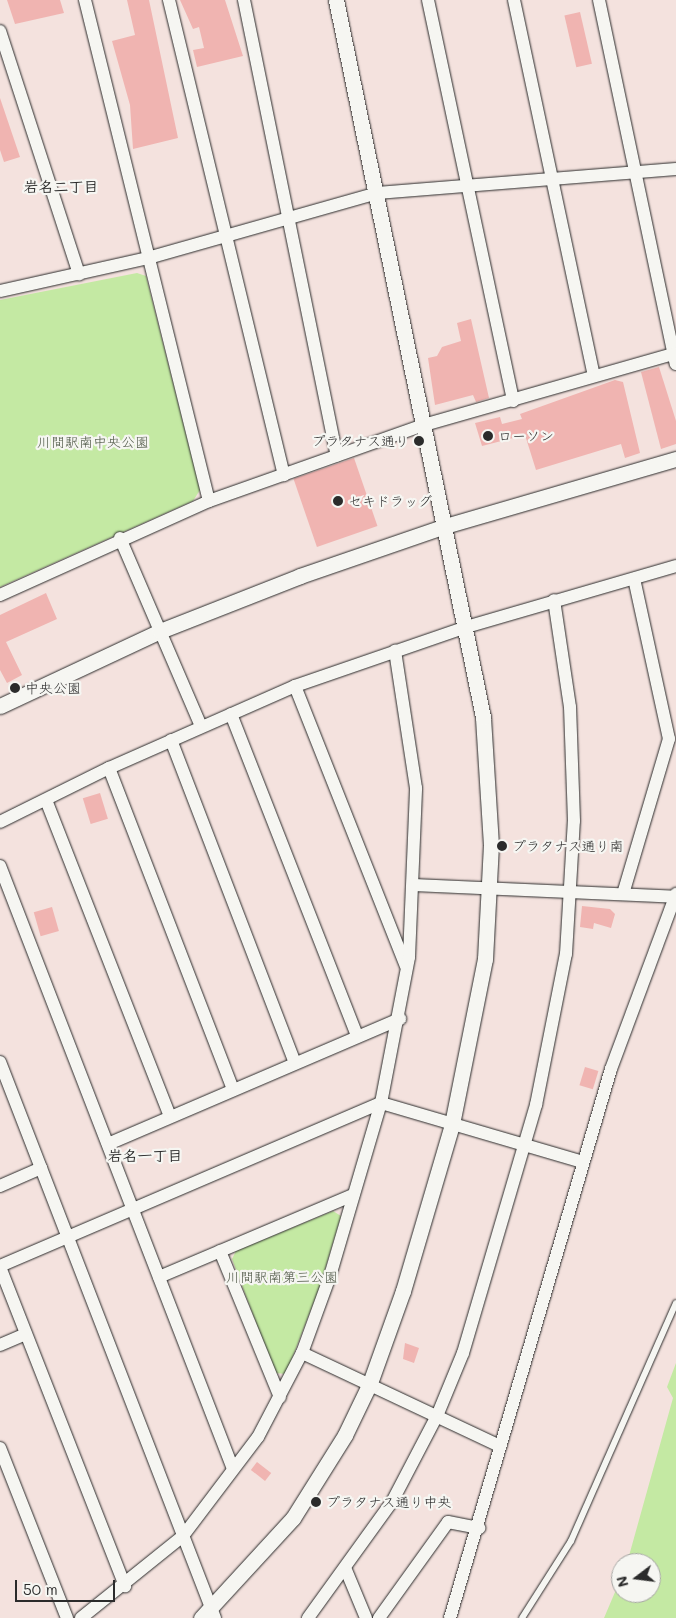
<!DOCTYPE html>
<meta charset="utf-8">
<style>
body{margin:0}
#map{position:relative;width:676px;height:1618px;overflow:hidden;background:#f4e2de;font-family:Mali,"Klee One",sans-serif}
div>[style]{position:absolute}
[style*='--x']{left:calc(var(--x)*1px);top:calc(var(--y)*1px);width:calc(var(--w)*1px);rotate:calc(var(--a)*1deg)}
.green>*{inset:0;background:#c4e9a3}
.building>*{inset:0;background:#f0b4b1;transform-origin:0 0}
.roads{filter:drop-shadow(0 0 1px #2b2b2b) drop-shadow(0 0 1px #2b2b2b)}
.service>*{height:6px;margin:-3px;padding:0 3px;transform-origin:3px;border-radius:3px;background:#f6f6f2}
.minor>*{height:12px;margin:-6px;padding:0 6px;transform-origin:6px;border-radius:6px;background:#f6f6f2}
.tertiary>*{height:15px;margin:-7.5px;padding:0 7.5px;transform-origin:7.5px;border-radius:7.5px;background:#f6f6f2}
.dots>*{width:14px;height:14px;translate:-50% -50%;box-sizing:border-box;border:2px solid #f6f6f2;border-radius:50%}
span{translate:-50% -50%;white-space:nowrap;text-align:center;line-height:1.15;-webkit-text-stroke:4.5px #f6f6f2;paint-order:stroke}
.poi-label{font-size:14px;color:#2b2b2b}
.left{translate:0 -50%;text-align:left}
.right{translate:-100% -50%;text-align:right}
.park-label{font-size:14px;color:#515a49}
.neighbourhood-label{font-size:15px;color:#2b2b2b;font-weight:700}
.north{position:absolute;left:611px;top:1553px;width:50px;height:50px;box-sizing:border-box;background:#f6f6f2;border:1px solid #a5a5a2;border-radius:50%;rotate:255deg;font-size:14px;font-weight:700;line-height:20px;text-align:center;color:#2b2b2b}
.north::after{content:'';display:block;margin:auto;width:18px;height:22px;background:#2b2b2b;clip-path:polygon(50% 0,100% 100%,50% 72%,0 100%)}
.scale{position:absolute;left:15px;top:1580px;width:100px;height:22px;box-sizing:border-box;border:2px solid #2b2b2b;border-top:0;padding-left:6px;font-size:15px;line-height:18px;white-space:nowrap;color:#2b2b2b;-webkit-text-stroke:4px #f6f6f2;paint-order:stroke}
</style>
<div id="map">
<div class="green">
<div style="clip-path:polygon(137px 273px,146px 276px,200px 490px,193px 501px,0 587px,0 300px)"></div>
<div style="clip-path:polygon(333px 1211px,341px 1216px,320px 1286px,286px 1374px,275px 1373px,232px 1259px,236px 1251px)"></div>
<div style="clip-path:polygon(676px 1363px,676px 1618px,604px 1618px,621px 1578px,621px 1593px,651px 1593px,651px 1563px,627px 1563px,673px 1398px,667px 1387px)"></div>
</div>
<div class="building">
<div style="clip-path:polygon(7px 0,60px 0,64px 13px,15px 24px)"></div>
<div style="clip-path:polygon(127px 0,149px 0,178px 138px,133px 149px,130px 105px,112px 41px,135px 35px)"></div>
<div style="clip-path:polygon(180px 0,225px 0,243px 56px,197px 67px,193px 50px,204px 48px,199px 27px,193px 29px)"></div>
<div style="left:580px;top:12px;width:53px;height:16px;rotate:77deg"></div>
<div style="clip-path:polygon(0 98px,20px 157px,4px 162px,0 150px)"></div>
<div style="clip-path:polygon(471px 319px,489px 398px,476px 402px,473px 395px,435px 405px,428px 358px,437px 356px,442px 347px,461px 341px,457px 323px)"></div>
<div style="clip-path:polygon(659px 367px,676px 421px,676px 444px,661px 449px,641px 372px)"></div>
<div style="clip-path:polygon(615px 380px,623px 382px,640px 453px,625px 458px,621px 444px,536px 470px,525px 435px,482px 446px,475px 423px,500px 417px,502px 424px,522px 419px,520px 414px)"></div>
<div style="left:354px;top:458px;width:72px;height:64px;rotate:71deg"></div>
<div style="clip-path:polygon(46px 593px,57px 619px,6px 642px,22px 675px,7px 683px,0 670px,0 615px)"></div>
<div style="left:100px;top:793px;width:27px;height:18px;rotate:73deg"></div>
<div style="clip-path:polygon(582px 906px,610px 909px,615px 914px,611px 928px,594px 923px,593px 929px,580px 927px)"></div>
<div style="left:52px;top:907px;width:25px;height:19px;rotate:74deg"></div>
<div style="left:585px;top:1067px;width:14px;height:19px;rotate:17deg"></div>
<div style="clip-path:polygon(405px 1343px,419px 1348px,414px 1363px,403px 1359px)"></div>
<div style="left:257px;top:1462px;width:18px;height:10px;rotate:38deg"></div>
</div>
<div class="roads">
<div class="service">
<div style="--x:522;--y:1618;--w:91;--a:-57.5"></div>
<div style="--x:571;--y:1541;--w:260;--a:-66.2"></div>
</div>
<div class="minor">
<div style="--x:85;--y:0;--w:516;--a:76.1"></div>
<div style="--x:169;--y:0;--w:489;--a:76.4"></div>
<div style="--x:244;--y:0;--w:465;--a:78.5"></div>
<div style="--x:428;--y:0;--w:410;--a:78"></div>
<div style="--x:514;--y:0;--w:384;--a:78"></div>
<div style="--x:599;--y:0;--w:372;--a:78.1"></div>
<div style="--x:0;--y:31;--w:256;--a:72"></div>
<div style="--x:0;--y:291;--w:152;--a:-12.6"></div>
<div style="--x:148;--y:258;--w:238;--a:-15.8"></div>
<div style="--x:377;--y:193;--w:300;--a:-4.6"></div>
<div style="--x:120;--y:538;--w:205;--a:66.7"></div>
<div style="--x:0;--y:595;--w:229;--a:-24.2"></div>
<div style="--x:209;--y:501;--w:228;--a:-19.5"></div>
<div style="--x:424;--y:425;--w:262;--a:-15.9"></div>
<div style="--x:295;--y:686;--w:301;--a:68.4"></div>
<div style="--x:231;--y:714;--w:345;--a:68.6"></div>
<div style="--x:171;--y:740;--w:346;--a:69"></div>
<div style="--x:109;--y:768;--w:345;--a:68.9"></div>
<div style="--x:46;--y:800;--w:340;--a:68.6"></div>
<div style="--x:0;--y:822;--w:122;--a:-26.4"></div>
<div style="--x:109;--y:768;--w:203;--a:-23.8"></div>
<div style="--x:295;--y:686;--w:181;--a:-19"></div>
<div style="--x:466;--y:627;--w:219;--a:-16.2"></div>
<div style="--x:0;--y:866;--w:646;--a:68.87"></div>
<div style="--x:414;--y:885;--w:261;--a:2.6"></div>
<div style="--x:623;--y:894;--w:162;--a:-73.5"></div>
<div style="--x:669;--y:739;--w:164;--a:-102.3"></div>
<div style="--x:0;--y:1062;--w:596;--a:68.86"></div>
<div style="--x:108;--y:1144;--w:318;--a:-23.2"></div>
<div style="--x:0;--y:1186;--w:45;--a:-23.7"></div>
<div style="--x:220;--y:1251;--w:158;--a:67.7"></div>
<div style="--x:0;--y:1266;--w:414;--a:-23.2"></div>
<div style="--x:381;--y:1103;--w:210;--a:16.3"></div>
<div style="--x:0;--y:1267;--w:343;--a:68.6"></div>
<div style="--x:159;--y:1277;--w:211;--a:-22.9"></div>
<div style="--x:0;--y:1345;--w:28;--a:-23"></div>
<div style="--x:302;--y:1353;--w:219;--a:25.2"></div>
<div style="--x:0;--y:1448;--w:183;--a:68.5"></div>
<div style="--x:346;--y:1570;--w:52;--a:67.4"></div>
<div style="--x:81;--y:1618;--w:131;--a:-38.8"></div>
<div style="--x:183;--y:1536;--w:124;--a:-52.9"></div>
<div style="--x:258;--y:1437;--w:95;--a:-62.4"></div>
<div style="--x:302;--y:1353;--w:82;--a:-70"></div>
<div style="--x:330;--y:1276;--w:180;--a:-73.6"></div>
<div style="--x:381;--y:1103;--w:149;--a:-79.1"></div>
<div style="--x:409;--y:957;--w:169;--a:-87.6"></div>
<div style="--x:416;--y:788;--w:139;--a:-98.7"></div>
<div style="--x:308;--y:1618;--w:145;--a:-54.2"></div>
<div style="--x:393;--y:1500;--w:95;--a:-62.4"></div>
<div style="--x:437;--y:1416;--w:68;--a:-67.6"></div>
<div style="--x:463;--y:1353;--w:259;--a:-73.6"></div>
<div style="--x:536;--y:1105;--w:154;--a:-78.8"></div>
<div style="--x:566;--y:954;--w:133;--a:-86.6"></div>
<div style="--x:574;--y:821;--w:114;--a:-92"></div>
<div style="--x:570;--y:707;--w:108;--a:-98.5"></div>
<div style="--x:379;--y:1618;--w:118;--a:-54.3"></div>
<div style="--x:448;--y:1522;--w:32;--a:11"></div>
<div style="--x:450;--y:1618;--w:572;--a:-73.66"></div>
<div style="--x:611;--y:1069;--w:187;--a:-69.6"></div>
</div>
<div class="tertiary">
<div style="--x:0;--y:706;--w:177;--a:-25.1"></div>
<div style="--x:160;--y:631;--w:150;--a:-21.4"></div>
<div style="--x:300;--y:576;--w:153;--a:-19"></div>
<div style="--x:445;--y:526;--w:241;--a:-16.2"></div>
<div style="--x:201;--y:1618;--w:136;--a:-47.4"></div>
<div style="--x:293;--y:1518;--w:98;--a:-57.9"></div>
<div style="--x:345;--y:1435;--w:58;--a:-64.3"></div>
<div style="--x:370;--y:1383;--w:98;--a:-70.3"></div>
<div style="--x:403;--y:1291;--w:174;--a:-73.6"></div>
<div style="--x:452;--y:1124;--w:168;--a:-78.7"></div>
<div style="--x:485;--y:959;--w:114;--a:-87"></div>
<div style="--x:491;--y:845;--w:128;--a:-93.6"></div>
<div style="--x:483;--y:717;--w:732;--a:-101.59"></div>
</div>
</div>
<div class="dots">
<div style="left:488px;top:436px;background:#2b2b2b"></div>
<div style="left:419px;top:441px;background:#2b2b2b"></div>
<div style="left:338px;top:501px;background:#2b2b2b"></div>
<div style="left:15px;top:688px;background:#2b2b2b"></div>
<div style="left:502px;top:846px;background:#2b2b2b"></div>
<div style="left:316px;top:1502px;background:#2b2b2b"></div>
</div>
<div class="poi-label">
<span class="left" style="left:498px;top:436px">ローソン</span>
<span class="right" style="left:409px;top:441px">プラタナス通り</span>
<span class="left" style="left:348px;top:501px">セキドラッグ</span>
<span class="left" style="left:25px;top:688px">中央公園</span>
<span class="left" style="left:512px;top:846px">プラタナス通り南</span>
<span class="left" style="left:326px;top:1502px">プラタナス通り中央</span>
</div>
<div class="park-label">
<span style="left:93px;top:442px">川間駅南中央公園</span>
<span style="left:282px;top:1277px">川間駅南第三公園</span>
</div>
<div class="neighbourhood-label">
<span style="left:61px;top:187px">岩名二丁目</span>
<span style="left:145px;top:1156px">岩名一丁目</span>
</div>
<div class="north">N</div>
<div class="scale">50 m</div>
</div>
